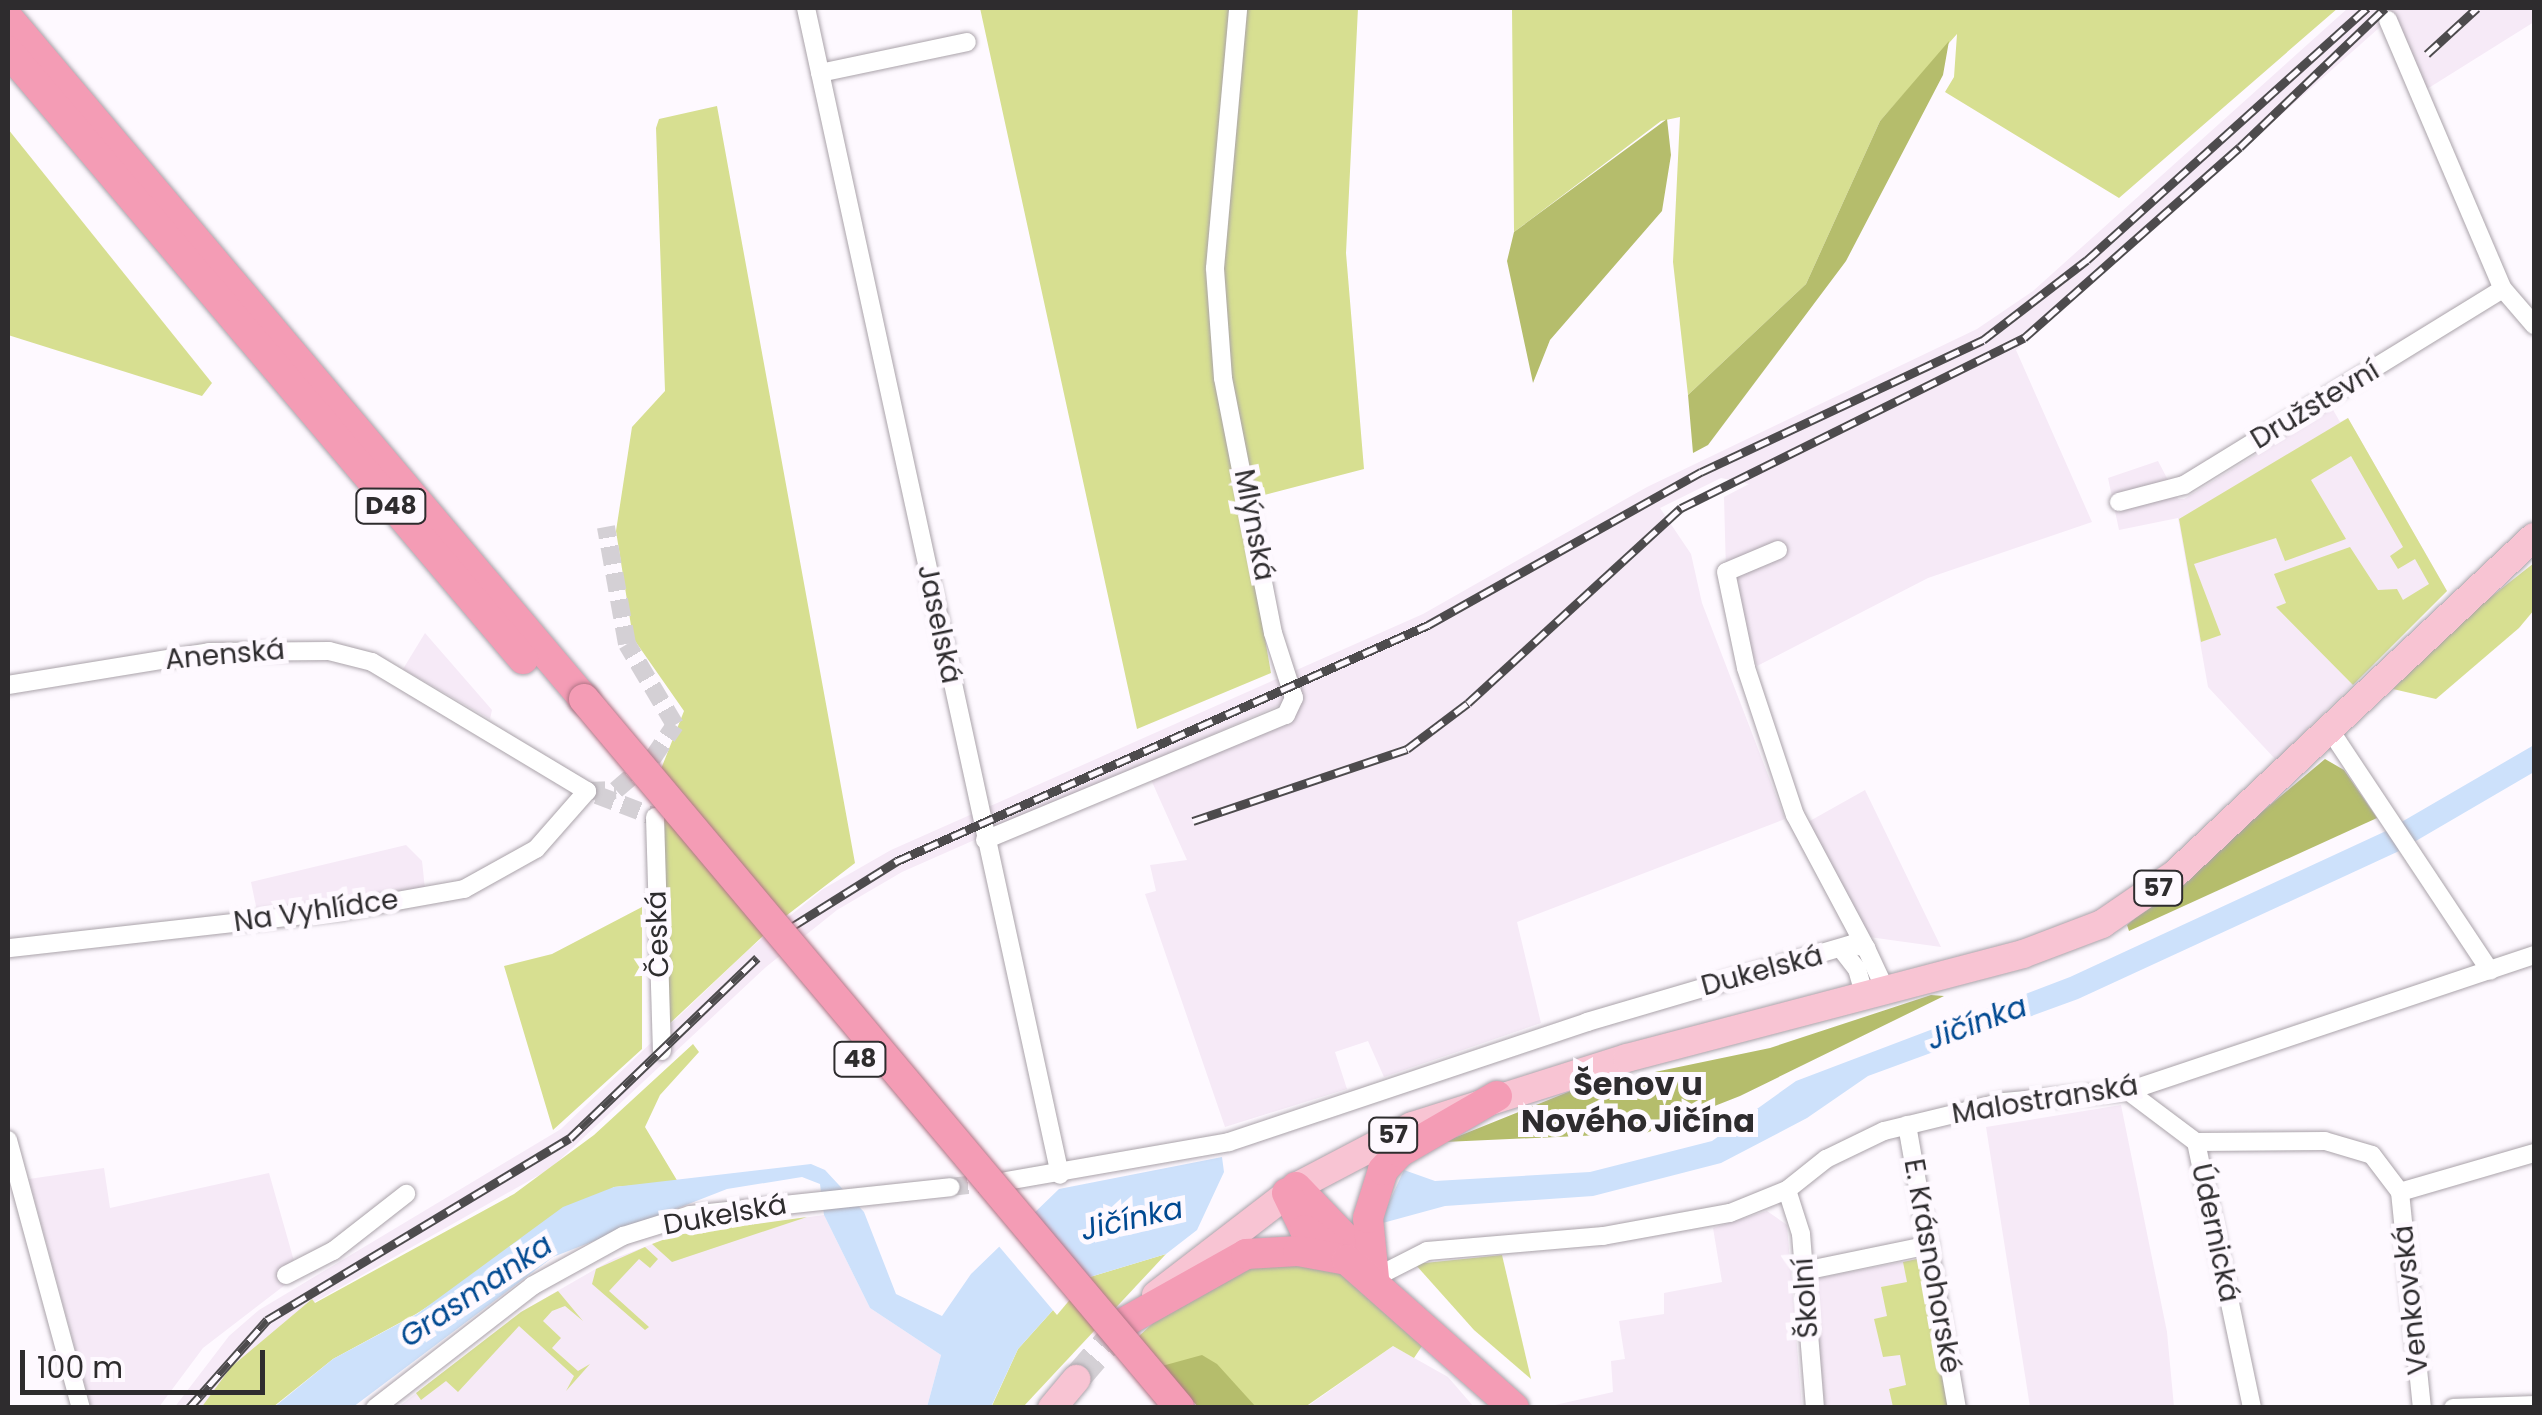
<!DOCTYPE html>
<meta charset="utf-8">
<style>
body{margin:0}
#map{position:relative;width:2542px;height:1415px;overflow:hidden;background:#fef9ff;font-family:Poppins,sans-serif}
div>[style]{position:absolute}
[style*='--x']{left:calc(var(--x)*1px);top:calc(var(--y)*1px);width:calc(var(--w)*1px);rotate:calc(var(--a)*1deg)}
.built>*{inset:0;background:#f6eaf7}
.green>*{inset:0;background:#d7df91}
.forest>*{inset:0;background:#b5bd6c}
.water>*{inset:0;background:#cde1fb}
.pier>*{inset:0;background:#fef9ff}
.street-tunnel>*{height:18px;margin-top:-9px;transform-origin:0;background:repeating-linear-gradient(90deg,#d4d0d5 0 18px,transparent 0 27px)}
.primary-tunnel>*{height:28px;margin-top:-14px;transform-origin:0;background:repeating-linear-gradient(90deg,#d4d0d5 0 28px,transparent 0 42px)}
.roads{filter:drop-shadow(0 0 2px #aaa3aa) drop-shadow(0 0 2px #aaa3aa)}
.street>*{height:18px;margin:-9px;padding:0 9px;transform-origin:9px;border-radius:9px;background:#fff}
.primary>*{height:28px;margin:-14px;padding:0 14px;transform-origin:14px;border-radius:14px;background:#f8c4d3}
.highway>*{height:30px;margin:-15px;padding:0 15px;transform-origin:15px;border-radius:15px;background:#f49cb5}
.rail>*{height:9px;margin-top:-4.5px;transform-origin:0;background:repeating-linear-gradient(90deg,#fef9ff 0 15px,#4d4b4d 0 30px);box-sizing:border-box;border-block:2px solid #4d4b4d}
.bridges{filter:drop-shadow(0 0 2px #af7586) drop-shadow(0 0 2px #af7586)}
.highway-bridge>*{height:30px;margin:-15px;padding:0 15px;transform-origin:15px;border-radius:15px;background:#f49cb5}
span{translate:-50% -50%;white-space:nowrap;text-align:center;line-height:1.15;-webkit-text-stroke:10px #fef9ff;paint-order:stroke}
.shield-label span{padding:2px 8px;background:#fef9ff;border:2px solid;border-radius:8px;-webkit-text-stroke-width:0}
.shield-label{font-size:25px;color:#2e2c2e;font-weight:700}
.street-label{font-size:28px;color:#2e2c2e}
.water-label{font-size:30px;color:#004991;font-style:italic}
.quarter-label{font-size:32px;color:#2e2c2e;font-weight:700}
.frame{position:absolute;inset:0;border:10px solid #2e2c2e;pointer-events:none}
.scale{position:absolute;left:20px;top:1350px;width:245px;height:45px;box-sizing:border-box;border:5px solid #2e2c2e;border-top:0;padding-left:12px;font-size:30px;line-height:35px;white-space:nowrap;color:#2e2c2e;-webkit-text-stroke:8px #fef9ff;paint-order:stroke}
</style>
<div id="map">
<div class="built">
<div style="clip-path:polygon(2348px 8px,2534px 8px,2534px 22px,2427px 89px,2388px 20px,2016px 350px,2092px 522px,1928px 578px,1757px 666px,1726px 572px,1724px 497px,1749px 484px,1721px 478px,1660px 508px,1691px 554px,1702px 603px,1785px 819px,1517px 922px,1541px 1023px,1384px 1077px,1368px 1041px,1335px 1052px,1347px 1089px,1225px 1127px,1145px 894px,1156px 891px,1150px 865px,1187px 860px,1148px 773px,1289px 719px,1302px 695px,902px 872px,837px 910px,766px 967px,550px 1169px,313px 1303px,204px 1407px,174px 1408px,229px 1336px,259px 1310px,561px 1129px,749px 949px,823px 889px,891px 850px,1423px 614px,1647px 487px,1977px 329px,2033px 291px)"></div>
<div style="clip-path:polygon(2332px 408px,2340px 422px,2348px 418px,2447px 591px,2276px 760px,2208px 687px,2178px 518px,2119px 530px,2108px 478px,2158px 461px,2178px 499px,2184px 499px)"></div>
<div style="clip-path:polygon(425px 633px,492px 710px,490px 719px,403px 669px)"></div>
<div style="clip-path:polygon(1865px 790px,1941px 947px,1869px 937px,1808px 822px)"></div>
<div style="clip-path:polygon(406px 845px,422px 861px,425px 889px,257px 911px,251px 882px)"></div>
<div style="clip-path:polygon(2121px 1105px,2167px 1332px,2174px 1407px,2030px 1407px,1986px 1127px)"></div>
<div style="clip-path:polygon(104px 1168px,110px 1208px,269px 1173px,298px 1275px,203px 1348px,159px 1407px,91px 1407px,29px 1179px)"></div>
<div style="clip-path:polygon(1767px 1211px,1787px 1225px,1802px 1407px,1555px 1405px,1613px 1392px,1611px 1361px,1625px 1359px,1619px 1321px,1664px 1314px,1664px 1293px,1722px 1282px,1713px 1228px)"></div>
<div style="clip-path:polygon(824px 1215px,870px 1308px,941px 1355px,927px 1407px,397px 1408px,521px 1312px,613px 1259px,676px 1235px)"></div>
<div style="clip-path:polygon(1922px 1258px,1949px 1407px,1825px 1407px,1813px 1279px)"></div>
<div style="clip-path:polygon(1393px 1346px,1448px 1377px,1474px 1407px,1305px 1408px)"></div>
</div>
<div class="green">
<div style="clip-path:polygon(980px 8px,1358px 8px,1346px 253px,1364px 469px,1241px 501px,1271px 673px,1137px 729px)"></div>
<div style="clip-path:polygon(1512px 8px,2338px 8px,2119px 198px,1945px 92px,1954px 77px,1957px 34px,1880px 121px,1806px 284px,1688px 395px,1673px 262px,1680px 117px,1661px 121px,1514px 232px)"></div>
<div style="clip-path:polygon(717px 106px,855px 863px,778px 922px,667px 1026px,661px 769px,684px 711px,633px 638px,616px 531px,632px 427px,665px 391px,656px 128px,659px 119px)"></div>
<div style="clip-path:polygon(8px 129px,212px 383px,202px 396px,8px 335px)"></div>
<div style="clip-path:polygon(2348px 418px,2447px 591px,2353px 685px,2276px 607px,2286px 603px,2274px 574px,2350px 547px,2378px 590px,2397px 589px,2403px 600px,2429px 584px,2415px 559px,2398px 569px,2390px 556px,2403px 547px,2351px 456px,2311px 480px,2346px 539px,2285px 561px,2276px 538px,2194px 564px,2221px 635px,2201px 642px,2179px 519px)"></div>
<div style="clip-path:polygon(2534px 563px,2534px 610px,2519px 628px,2436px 699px,2393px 689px,2463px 619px)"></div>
<div style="clip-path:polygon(642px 907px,642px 1049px,553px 1130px,504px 966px,552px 954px)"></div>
<div style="clip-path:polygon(693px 1044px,699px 1052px,660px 1095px,645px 1127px,678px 1182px,614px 1187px,416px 1314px,333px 1359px,273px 1407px,201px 1408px,231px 1367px,312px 1299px,315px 1303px,514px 1194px,594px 1135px)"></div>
<div style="clip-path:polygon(807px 1217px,672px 1262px,652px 1244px,676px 1235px)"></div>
<div style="clip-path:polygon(645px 1247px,658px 1259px,650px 1268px,639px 1259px,609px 1291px,649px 1327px,645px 1330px,592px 1284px,596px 1269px)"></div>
<div style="clip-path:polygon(1166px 1254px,1023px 1407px,991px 1408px,1018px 1349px,1080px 1280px)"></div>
<div style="clip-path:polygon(1502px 1255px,1531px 1379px,1474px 1330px,1415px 1264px)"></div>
<div style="clip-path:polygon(1268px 1258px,1336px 1269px,1426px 1340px,1414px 1358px,1393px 1346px,1305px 1407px,1256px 1408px,1162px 1366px,1138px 1337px,1181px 1297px)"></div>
<div style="clip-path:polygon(1922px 1258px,1949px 1407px,1893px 1407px,1889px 1389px,1906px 1385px,1900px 1355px,1883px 1357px,1874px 1319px,1887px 1316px,1881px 1287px,1907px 1282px,1903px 1262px)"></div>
<div style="clip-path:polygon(558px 1291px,583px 1321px,565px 1306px,552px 1311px,543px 1321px,561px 1338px,552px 1348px,578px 1371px,590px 1364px,566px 1391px,574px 1376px,519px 1326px,458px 1392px,446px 1381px,421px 1400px,416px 1393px,521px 1312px)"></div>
</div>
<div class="forest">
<div style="clip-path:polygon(1949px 41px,1943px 75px,1846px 261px,1708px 445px,1693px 453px,1688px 395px,1806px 284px,1880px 121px)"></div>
<div style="clip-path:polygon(1667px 119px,1671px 155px,1662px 211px,1550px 340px,1533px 383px,1507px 261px,1514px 232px)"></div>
<div style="clip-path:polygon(2325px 759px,2344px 770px,2377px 818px,2129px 931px,2127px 925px)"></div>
<div style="clip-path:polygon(1931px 995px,1944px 996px,1740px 1096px,1646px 1133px,1444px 1142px,1578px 1088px,1770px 1048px)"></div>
<div style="clip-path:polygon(1202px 1355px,1217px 1364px,1256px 1407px,1198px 1407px,1162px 1366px)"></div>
</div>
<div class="water">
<div style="clip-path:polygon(2534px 745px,2534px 772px,2397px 852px,2078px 999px,1868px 1076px,1807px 1118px,1721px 1163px,1593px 1196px,1445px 1206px,1379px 1224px,1404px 1170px,1435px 1181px,1590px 1172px,1712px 1141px,1796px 1081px,2070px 977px,2386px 831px)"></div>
<div style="clip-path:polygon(1222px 1157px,1224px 1172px,1197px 1230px,1166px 1254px,1080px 1280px,1018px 1349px,991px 1407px,927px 1407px,941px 1355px,870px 1308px,824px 1215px,820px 1184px,802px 1177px,727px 1189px,553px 1257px,353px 1407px,273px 1408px,333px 1359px,417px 1314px,563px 1207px,614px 1187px,811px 1164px,825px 1170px,864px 1212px,896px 1294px,942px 1316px,971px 1274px,1059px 1189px)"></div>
</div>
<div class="pier">
<div style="clip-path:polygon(1031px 1210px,1083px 1284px,1057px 1315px,997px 1244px)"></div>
</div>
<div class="street-tunnel">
<div style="--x:587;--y:791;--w:29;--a:-2"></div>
<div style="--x:616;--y:790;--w:48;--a:-40.7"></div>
<div style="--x:652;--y:759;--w:41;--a:-55.9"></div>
<div style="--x:675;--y:725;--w:94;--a:-120.7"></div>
<div style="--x:627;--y:644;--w:119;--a:-100.2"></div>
<div style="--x:597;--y:795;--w:62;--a:20.8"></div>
<div style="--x:950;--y:1187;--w:44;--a:-6.5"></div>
</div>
<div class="primary-tunnel">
<div style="--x:1076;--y:1379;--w:75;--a:-49.3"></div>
</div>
<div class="roads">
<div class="street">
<div style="--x:806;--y:8;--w:1194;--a:77.72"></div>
<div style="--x:2388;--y:20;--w:293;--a:66.9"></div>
<div style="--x:2503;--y:289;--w:48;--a:49.3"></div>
<div style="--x:820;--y:73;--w:150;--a:-11.9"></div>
<div style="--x:2119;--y:502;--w:67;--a:-14.7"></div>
<div style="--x:2184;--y:485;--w:374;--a:-31.6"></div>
<div style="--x:1778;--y:550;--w:56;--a:157.1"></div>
<div style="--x:1726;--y:572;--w:98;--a:78.2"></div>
<div style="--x:1746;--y:668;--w:155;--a:71.6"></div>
<div style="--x:1795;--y:815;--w:151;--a:61.9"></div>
<div style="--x:8;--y:685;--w:204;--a:-9.3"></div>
<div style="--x:209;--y:652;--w:120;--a:-0.5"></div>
<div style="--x:329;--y:651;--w:44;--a:14.3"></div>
<div style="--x:372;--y:662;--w:251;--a:31"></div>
<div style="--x:587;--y:791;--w:77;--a:131.3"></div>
<div style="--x:536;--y:849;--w:82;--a:150.9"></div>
<div style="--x:464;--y:889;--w:126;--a:169.9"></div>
<div style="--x:340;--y:911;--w:334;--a:173.6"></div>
<div style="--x:2330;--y:730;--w:289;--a:56.4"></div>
<div style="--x:655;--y:817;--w:234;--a:88.3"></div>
<div style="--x:985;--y:840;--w:326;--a:-22.6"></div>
<div style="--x:1286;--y:715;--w:19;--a:-65"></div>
<div style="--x:1294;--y:698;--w:68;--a:-107.9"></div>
<div style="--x:1273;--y:633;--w:260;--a:-101.1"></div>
<div style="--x:1223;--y:378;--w:110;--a:-94.2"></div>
<div style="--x:1215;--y:268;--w:261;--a:-84.9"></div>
<div style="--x:1842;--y:950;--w:24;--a:52"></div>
<div style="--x:1857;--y:969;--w:29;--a:74"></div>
<div style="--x:2128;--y:1091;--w:85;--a:36.9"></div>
<div style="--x:2196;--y:1142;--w:272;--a:78.1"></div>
<div style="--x:1907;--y:1125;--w:287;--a:80"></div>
<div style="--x:8;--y:1140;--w:278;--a:74.8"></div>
<div style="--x:2196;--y:1142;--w:129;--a:-0.4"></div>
<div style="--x:2325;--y:1141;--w:49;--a:16.6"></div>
<div style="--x:2372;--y:1155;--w:46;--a:52.9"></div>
<div style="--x:2400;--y:1192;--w:140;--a:-16.2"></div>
<div style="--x:1006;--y:1181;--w:226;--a:-9.9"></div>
<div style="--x:1229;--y:1142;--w:378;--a:-18.5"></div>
<div style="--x:1587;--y:1022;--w:276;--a:-16.4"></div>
<div style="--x:1852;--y:944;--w:15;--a:16"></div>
<div style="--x:1866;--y:948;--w:47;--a:65.1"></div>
<div style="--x:1787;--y:1190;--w:46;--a:72.3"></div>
<div style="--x:1801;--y:1234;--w:175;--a:85.4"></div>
<div style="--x:2400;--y:1192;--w:217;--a:84.2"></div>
<div style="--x:1804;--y:1271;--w:128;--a:-11.7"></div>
<div style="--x:286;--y:1275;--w:53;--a:-27.1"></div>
<div style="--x:333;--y:1251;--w:93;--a:-38"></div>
<div style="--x:1374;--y:1278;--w:59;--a:-27"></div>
<div style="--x:1427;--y:1251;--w:177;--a:-4.9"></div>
<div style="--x:1603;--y:1236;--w:129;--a:-10.3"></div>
<div style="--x:1730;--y:1213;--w:61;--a:-22"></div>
<div style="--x:1787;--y:1190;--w:50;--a:-38.5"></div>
<div style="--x:1826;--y:1159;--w:64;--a:-25.8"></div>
<div style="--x:1884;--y:1131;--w:123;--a:-13.6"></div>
<div style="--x:2004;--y:1102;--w:124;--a:-5.1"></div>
<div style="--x:2128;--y:1091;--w:428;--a:-18.5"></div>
<div style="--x:375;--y:1408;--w:199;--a:-37.8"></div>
<div style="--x:532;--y:1286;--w:104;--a:-28.8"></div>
<div style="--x:623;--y:1236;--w:70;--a:-17.4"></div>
<div style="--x:690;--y:1215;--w:262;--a:-6.1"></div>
<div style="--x:2453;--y:1408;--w:81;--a:-2.1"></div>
</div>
<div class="primary">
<div style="--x:1156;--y:1295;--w:177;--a:-37.6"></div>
<div style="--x:1296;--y:1187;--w:131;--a:-27.7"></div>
<div style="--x:1412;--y:1126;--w:225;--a:-17.6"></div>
<div style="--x:1627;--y:1058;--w:409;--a:-14.7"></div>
<div style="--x:2023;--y:954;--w:85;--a:-20.8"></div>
<div style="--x:2102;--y:924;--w:88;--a:-34.4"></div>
<div style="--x:2175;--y:874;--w:492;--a:-43.2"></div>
<div style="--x:1052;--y:1408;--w:38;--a:-50"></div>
</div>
<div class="highway">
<div style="--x:8;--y:18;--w:892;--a:49.77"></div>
<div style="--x:8;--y:51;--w:797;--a:49.73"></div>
<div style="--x:1296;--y:1187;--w:107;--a:46.1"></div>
<div style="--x:1287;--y:1193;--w:41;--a:64.1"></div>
<div style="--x:1305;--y:1230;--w:41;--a:36"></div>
<div style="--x:1374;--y:1278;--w:60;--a:-95.7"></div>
<div style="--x:1368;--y:1218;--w:50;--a:-72.6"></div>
<div style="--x:1383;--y:1170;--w:25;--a:-47"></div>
<div style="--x:1400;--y:1152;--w:112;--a:-30"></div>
<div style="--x:1125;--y:1322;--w:139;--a:-29.3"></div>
<div style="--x:1246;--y:1254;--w:52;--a:-3.3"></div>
<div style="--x:1298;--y:1251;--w:50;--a:10.4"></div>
<div style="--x:1347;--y:1260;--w:223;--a:41.5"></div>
</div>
</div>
<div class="rail">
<div style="--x:2427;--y:54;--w:68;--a:-42.6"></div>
<div style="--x:1193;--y:821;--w:226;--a:-18.6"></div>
<div style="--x:1407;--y:749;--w:76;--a:-37"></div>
<div style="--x:1468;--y:703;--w:289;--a:-42.5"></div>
<div style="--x:1681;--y:508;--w:383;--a:-26.4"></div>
<div style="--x:2024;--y:338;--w:288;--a:-41.5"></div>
<div style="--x:2240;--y:147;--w:201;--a:-43.8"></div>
<div style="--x:793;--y:926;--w:123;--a:-32"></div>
<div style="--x:897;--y:861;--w:581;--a:-23.96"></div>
<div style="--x:1428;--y:625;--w:313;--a:-29.3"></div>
<div style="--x:1701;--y:472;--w:311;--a:-25.1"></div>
<div style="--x:1983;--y:340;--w:131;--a:-37.6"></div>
<div style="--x:2087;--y:260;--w:377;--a:-42"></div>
<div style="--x:189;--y:1408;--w:118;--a:-48.4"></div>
<div style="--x:267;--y:1320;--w:353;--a:-31"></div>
<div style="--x:570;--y:1138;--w:260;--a:-43.9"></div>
</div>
<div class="bridges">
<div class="highway-bridge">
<div style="--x:584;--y:699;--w:925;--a:49.96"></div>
</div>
</div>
<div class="shield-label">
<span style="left:391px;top:506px">D48</span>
<span style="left:2158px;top:888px">57</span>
<span style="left:860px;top:1059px">48</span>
<span style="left:1393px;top:1135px">57</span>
</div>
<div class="street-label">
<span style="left:2315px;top:405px;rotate:-31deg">Družstevní</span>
<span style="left:1254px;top:525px;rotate:79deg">Mlýnská</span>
<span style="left:939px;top:624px;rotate:78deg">Jaselská</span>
<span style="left:225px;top:655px;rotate:-5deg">Anenská</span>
<span style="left:316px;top:911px;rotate:-8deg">Na Vyhlídce</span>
<span style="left:658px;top:934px;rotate:-92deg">Česká</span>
<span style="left:1762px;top:971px;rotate:-15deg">Dukelská</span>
<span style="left:2045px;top:1100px;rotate:-9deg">Malostranská</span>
<span style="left:725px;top:1215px;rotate:-10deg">Dukelská</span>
<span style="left:2215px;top:1233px;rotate:78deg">Údernická</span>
<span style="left:1932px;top:1266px;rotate:80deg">E. Krásnohorské</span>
<span style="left:1806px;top:1298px;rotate:-94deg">Školní</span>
<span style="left:2411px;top:1300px;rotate:-96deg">Venkovská</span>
</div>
<div class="water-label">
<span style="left:1977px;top:1023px;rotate:-20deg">Jičínka</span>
<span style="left:1132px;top:1219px;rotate:-13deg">Jičínka</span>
<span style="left:476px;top:1291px;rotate:-34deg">Grasmanka</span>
</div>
<div class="quarter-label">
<span style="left:1638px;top:1103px">Šenov u<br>Nového Jičína</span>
</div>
<div class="frame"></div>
<div class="scale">100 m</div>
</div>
